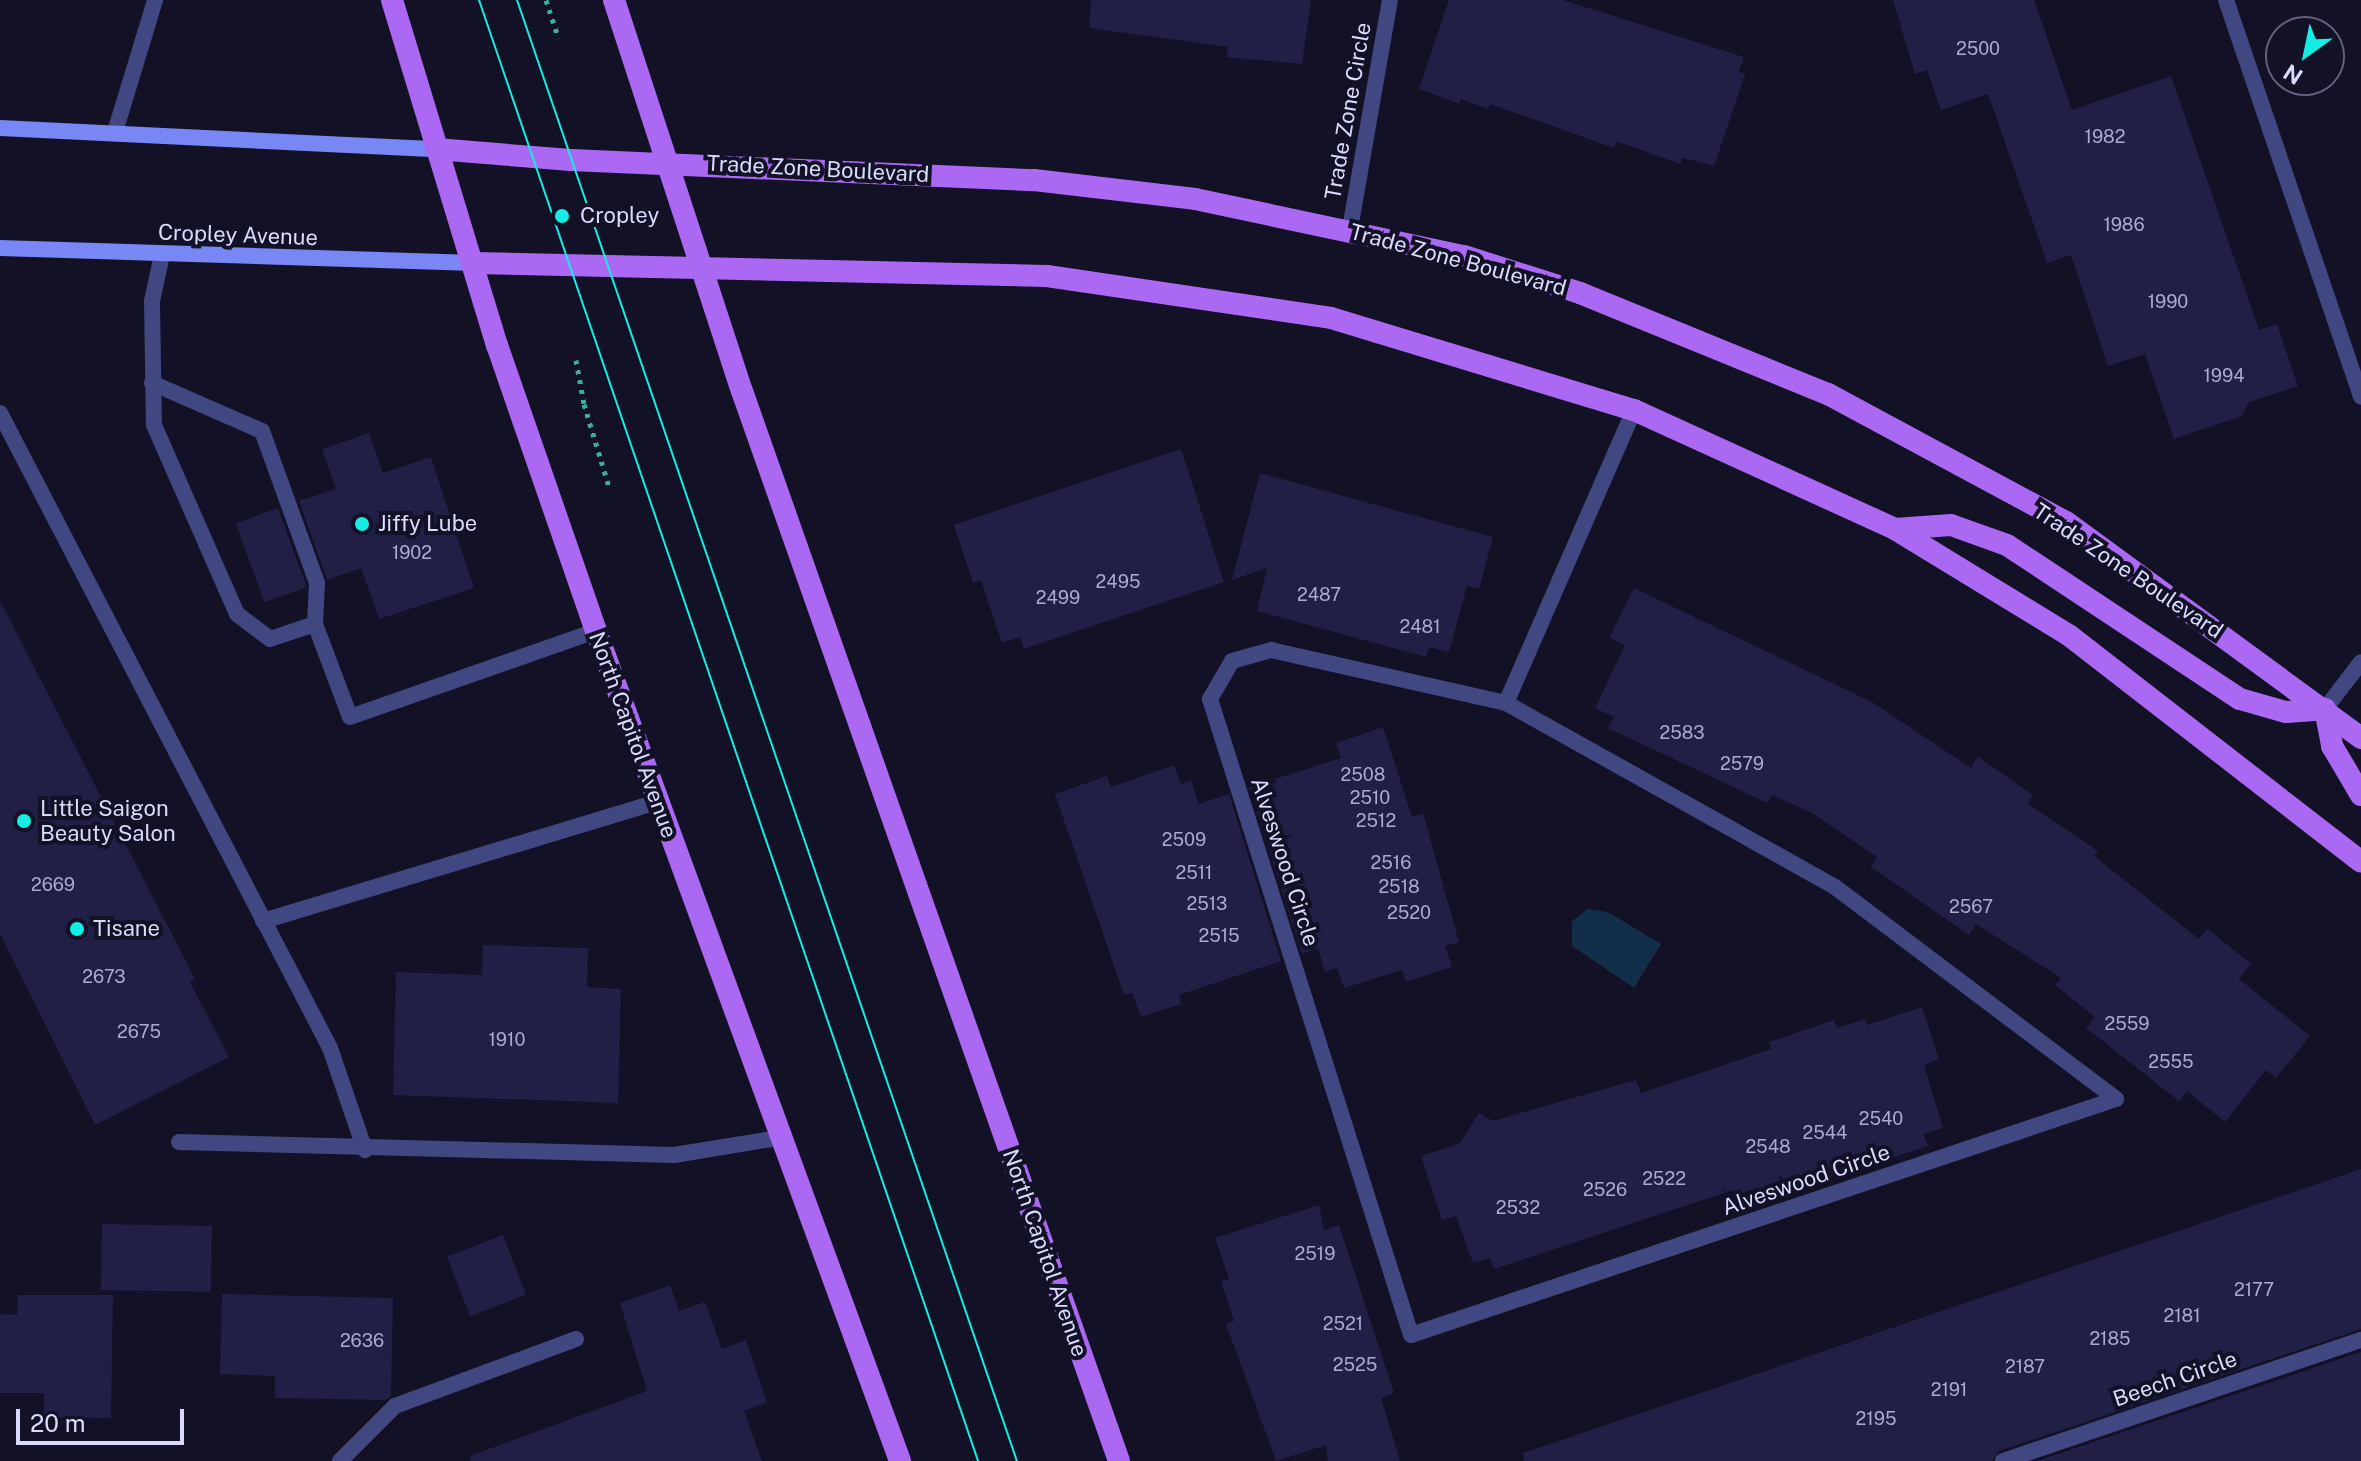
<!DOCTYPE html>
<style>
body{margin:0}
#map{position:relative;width:2361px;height:1461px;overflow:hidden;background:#121126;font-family:"Public Sans",sans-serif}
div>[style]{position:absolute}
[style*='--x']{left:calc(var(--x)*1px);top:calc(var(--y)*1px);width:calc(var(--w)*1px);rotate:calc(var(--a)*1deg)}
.water>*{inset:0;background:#132e48}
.building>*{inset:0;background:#211f45;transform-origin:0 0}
.path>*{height:5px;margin-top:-2.5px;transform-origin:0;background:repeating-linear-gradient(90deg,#39b097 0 4px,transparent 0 10px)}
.service>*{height:16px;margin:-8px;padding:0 8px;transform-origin:8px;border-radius:8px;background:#404781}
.minor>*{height:16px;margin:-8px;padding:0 8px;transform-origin:8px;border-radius:8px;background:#404781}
.secondary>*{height:16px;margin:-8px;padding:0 8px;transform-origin:8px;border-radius:8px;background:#7887f4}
.primary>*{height:22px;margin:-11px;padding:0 11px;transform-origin:11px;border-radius:11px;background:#ab69f3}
.tram>*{height:2px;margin:-1px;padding:0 1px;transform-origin:1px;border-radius:1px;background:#14ede3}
.dots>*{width:22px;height:22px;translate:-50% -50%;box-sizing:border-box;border:4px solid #121126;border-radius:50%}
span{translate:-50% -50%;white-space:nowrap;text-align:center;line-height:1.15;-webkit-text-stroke:8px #121126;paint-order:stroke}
.number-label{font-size:18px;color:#ababce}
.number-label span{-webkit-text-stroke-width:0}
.street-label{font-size:22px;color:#d9dafc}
.poi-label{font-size:22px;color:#d9dafc}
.left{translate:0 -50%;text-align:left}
.north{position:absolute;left:2265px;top:16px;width:80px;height:80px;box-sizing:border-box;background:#121126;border:2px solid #62617c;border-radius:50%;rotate:213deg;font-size:22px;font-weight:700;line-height:32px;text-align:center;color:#d9dafc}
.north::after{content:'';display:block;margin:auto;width:28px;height:36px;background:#14ede3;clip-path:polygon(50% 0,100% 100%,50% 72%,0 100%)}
.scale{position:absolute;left:16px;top:1409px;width:168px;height:36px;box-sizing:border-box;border:4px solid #d9dafc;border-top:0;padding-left:10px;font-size:24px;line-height:28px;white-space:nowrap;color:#d9dafc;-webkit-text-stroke:6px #121126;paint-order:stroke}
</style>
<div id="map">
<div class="water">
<div style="clip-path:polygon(1588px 909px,1608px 912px,1661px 944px,1634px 988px,1572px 946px,1572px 921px)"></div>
</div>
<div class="building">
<div style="clip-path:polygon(1091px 0,1311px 0,1302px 64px,1226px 57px,1228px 47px,1089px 28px)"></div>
<div style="clip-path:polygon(1449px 0,1563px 0,1744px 57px,1739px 72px,1745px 74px,1714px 166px,1683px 158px,1680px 164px,1616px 141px,1614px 148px,1490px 104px,1488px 109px,1461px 99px,1460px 104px,1419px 89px)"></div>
<div style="clip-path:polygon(1893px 0,2034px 0,2072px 110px,2171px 76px,2259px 330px,2277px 324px,2298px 386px,2249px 402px,2242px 416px,2174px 439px,2145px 354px,2108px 366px,2071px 255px,2047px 263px,1988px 94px,1941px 110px,1927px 70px,1915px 74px)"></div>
<div style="clip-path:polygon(369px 433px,383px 473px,431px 457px,474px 588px,379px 619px,361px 568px,327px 580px,299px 501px,336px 489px,322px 449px)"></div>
<div style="clip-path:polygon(1181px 449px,1224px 582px,1024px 649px,1020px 637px,1002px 643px,981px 580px,973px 583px,954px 525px)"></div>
<div style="clip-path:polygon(1260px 473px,1493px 537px,1479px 589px,1467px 586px,1449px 652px,1429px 647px,1426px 657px,1257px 611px,1267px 568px,1232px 580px)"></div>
<div style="left:278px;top:508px;width:84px;height:45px;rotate:70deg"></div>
<div style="clip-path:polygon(1634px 588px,1872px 702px,1971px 768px,1978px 757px,2033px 795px,2028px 804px,2098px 851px,2094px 856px,2199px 939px,2208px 929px,2251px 964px,2239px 979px,2310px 1036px,2276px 1078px,2266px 1070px,2225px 1122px,2187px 1091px,2179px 1101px,2086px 1028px,2095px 1017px,2055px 985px,2061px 978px,1976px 924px,1969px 935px,1871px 867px,1877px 857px,1812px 813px,1772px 795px,1767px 803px,1608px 728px,1614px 717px,1595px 708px,1625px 645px,1609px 638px)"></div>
<div style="clip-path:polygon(0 601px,195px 979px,190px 982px,229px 1057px,95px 1125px,0 934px)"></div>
<div style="clip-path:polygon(1383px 727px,1412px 817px,1423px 813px,1459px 942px,1445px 946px,1452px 967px,1406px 982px,1402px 970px,1344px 988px,1337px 968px,1325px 972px,1318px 948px,1302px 954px,1249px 787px,1341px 758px,1336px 743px)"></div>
<div style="clip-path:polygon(1174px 765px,1181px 784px,1191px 780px,1199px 804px,1229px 794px,1281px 961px,1179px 995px,1181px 1004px,1141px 1017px,1132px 993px,1124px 995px,1055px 794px,1107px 776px,1111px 787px)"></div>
<div style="clip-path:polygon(483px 945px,588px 948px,587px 987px,621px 989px,618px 1103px,393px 1095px,396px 972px,482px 975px)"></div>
<div style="clip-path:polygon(1922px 1007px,1939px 1059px,1924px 1065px,1943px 1128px,1923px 1134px,1928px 1146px,1760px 1200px,1756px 1188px,1735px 1196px,1733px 1190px,1494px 1269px,1490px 1258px,1473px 1263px,1456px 1216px,1442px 1220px,1421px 1156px,1459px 1144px,1479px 1113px,1493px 1121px,1636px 1080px,1641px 1093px,1771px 1049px,1769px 1042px,1834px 1020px,1837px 1028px,1865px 1019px,1867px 1025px)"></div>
<div style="clip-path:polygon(2361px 1169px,2361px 1329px,1999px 1451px,1992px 1461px,1524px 1461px,1523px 1453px)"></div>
<div style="clip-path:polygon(1319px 1205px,1324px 1230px,1339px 1225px,1394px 1393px,1381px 1398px,1400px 1461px,1328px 1461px,1326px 1445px,1276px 1461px,1226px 1324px,1234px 1321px,1221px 1281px,1229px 1279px,1215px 1238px)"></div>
<div style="left:102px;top:1224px;width:110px;height:66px;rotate:1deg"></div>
<div style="left:503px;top:1235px;width:64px;height:60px;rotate:69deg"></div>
<div style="clip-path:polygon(670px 1285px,679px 1311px,705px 1302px,722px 1349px,746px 1340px,767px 1402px,744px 1411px,762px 1461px,471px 1461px,470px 1456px,647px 1391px,620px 1303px)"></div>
<div style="clip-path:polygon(222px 1294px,393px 1298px,391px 1396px,385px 1400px,275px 1398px,275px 1376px,220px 1374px)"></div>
<div style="clip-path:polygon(18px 1295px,113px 1295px,111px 1418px,44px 1417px,44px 1393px,0 1393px,0 1314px,17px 1315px)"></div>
<div style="clip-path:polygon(2361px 1352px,2361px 1461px,2037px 1461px)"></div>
</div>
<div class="path">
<div style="--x:546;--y:0;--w:40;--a:72"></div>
<div style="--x:576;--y:360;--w:45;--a:79.7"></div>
<div style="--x:584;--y:404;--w:87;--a:73.2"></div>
</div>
<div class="service">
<div style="--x:115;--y:132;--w:138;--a:-73.1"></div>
<div style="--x:162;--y:255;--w:47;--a:102.3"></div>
<div style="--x:152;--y:301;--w:124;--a:89.1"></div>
<div style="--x:154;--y:425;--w:206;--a:66.3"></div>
<div style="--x:237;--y:614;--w:41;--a:37.1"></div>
<div style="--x:270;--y:639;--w:47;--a:-18.4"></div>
<div style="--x:315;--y:624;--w:99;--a:69.4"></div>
<div style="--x:350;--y:717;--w:261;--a:-19.3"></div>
<div style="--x:152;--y:383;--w:120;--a:23.6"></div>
<div style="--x:262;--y:431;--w:162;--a:70.1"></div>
<div style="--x:317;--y:583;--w:41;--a:92.8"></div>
<div style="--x:0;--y:413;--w:716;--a:62.54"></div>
<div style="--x:330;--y:1048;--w:108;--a:71.1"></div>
<div style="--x:1271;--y:650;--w:241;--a:12.7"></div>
<div style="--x:1506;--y:703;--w:377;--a:29.2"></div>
<div style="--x:1835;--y:887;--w:352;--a:37"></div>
<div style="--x:2116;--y:1099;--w:743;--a:161.49"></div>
<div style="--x:1411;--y:1335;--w:667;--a:-107.54"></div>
<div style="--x:1210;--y:699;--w:44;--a:-59.9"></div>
<div style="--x:1232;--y:661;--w:41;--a:-15.8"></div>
<div style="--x:1506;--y:703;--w:320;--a:-66.4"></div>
<div style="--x:263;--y:921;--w:412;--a:-16.8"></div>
<div style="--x:179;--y:1142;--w:495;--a:1.5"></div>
<div style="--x:674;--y:1155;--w:105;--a:-9.3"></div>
<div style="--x:340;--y:1461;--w:78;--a:-45"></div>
<div style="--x:395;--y:1406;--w:193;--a:-20.3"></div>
</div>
<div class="minor">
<div style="--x:2226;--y:0;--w:419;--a:71.2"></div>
<div style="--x:1350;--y:229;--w:232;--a:-80.1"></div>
<div style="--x:2325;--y:709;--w:59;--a:-52.5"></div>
<div style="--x:2003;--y:1461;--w:378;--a:-18.7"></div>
</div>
<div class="secondary">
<div style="--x:0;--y:128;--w:437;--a:2.8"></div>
<div style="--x:0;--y:248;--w:475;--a:1.8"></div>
</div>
<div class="primary">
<div style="--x:392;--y:0;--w:361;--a:73.1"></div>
<div style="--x:497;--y:345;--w:303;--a:70.9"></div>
<div style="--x:596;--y:631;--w:884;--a:69.88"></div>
<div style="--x:614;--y:0;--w:411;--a:71.9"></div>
<div style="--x:742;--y:391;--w:1134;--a:70.59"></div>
<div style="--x:436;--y:149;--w:135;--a:4.7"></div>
<div style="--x:571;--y:160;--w:463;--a:2.5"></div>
<div style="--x:1034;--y:180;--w:162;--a:6.7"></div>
<div style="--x:1195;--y:199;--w:275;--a:12"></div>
<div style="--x:1464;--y:256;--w:122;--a:17.7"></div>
<div style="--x:1580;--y:293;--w:268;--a:22.2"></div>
<div style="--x:1828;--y:394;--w:270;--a:28.3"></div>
<div style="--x:2066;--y:522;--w:366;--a:36.2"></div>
<div style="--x:475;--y:263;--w:572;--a:1.3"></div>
<div style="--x:1047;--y:276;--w:287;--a:8.4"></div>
<div style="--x:1331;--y:318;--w:317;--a:16.9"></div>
<div style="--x:1634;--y:410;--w:287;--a:24.5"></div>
<div style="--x:1895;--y:529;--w:205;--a:31.4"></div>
<div style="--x:2070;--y:636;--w:368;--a:37.8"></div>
<div style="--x:1895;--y:529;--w:56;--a:-4.1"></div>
<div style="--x:1951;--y:525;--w:59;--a:19.7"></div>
<div style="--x:2007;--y:545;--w:279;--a:33.5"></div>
<div style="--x:2240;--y:699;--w:48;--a:15.8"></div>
<div style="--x:2286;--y:712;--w:39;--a:-4"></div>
<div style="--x:2325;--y:709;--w:38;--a:79"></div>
<div style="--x:2332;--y:746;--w:57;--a:59.4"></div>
</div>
<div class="tram">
<div style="--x:479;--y:0;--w:1544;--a:71.14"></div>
<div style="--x:517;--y:0;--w:1544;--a:71.11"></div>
</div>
<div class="dots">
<div style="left:562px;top:216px;background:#14ede3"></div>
<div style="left:362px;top:524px;background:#14ede3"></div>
<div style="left:24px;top:821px;background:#14ede3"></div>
<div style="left:77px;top:929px;background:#14ede3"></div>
</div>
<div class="number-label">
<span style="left:1978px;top:49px">2500</span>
<span style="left:2105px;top:137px">1982</span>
<span style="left:2124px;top:225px">1986</span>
<span style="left:2168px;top:302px">1990</span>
<span style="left:2224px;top:376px">1994</span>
<span style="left:412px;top:553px">1902</span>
<span style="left:1118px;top:582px">2495</span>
<span style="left:1319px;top:595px">2487</span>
<span style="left:1058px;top:598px">2499</span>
<span style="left:1420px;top:627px">2481</span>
<span style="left:1682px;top:733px">2583</span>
<span style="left:1742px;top:764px">2579</span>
<span style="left:1363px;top:775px">2508</span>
<span style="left:1370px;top:798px">2510</span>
<span style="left:1376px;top:821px">2512</span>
<span style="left:1184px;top:840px">2509</span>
<span style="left:1391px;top:863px">2516</span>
<span style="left:1194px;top:873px">2511</span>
<span style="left:53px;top:885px">2669</span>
<span style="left:1399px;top:887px">2518</span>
<span style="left:1207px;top:904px">2513</span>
<span style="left:1971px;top:907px">2567</span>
<span style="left:1409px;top:913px">2520</span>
<span style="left:1219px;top:936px">2515</span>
<span style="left:104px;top:977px">2673</span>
<span style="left:2127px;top:1024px">2559</span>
<span style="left:139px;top:1032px">2675</span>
<span style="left:507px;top:1040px">1910</span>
<span style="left:2171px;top:1062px">2555</span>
<span style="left:1881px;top:1119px">2540</span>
<span style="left:1825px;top:1133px">2544</span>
<span style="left:1768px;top:1147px">2548</span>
<span style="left:1664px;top:1179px">2522</span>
<span style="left:1605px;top:1190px">2526</span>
<span style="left:1518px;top:1208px">2532</span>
<span style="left:1315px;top:1254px">2519</span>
<span style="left:2254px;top:1290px">2177</span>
<span style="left:2182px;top:1316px">2181</span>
<span style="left:1343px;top:1324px">2521</span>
<span style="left:2110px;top:1339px">2185</span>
<span style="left:362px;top:1341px">2636</span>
<span style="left:1355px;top:1365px">2525</span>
<span style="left:2025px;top:1367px">2187</span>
<span style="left:1949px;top:1390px">2191</span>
<span style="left:1876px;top:1419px">2195</span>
</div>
<div class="street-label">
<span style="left:1348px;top:111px;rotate:-80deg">Trade Zone Circle</span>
<span style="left:818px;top:169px;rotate:3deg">Trade Zone Boulevard</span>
<span style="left:238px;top:235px;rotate:2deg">Cropley Avenue</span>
<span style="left:1458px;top:260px;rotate:15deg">Trade Zone Boulevard</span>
<span style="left:2128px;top:571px;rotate:34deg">Trade Zone Boulevard</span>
<span style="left:633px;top:735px;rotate:70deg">North Capitol Avenue</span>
<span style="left:1285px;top:862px;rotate:72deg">Alveswood Circle</span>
<span style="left:1806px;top:1180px;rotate:-19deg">Alveswood Circle</span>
<span style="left:1045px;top:1253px;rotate:71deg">North Capitol Avenue</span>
<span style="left:2175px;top:1379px;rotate:-19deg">Beech Circle</span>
</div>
<div class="poi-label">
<span class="left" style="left:580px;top:216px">Cropley</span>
<span class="left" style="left:378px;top:524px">Jiffy Lube</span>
<span class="left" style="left:40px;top:821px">Little Saigon<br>Beauty Salon</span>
<span class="left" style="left:93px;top:929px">Tisane</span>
</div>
<div class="north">N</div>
<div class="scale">20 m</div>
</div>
